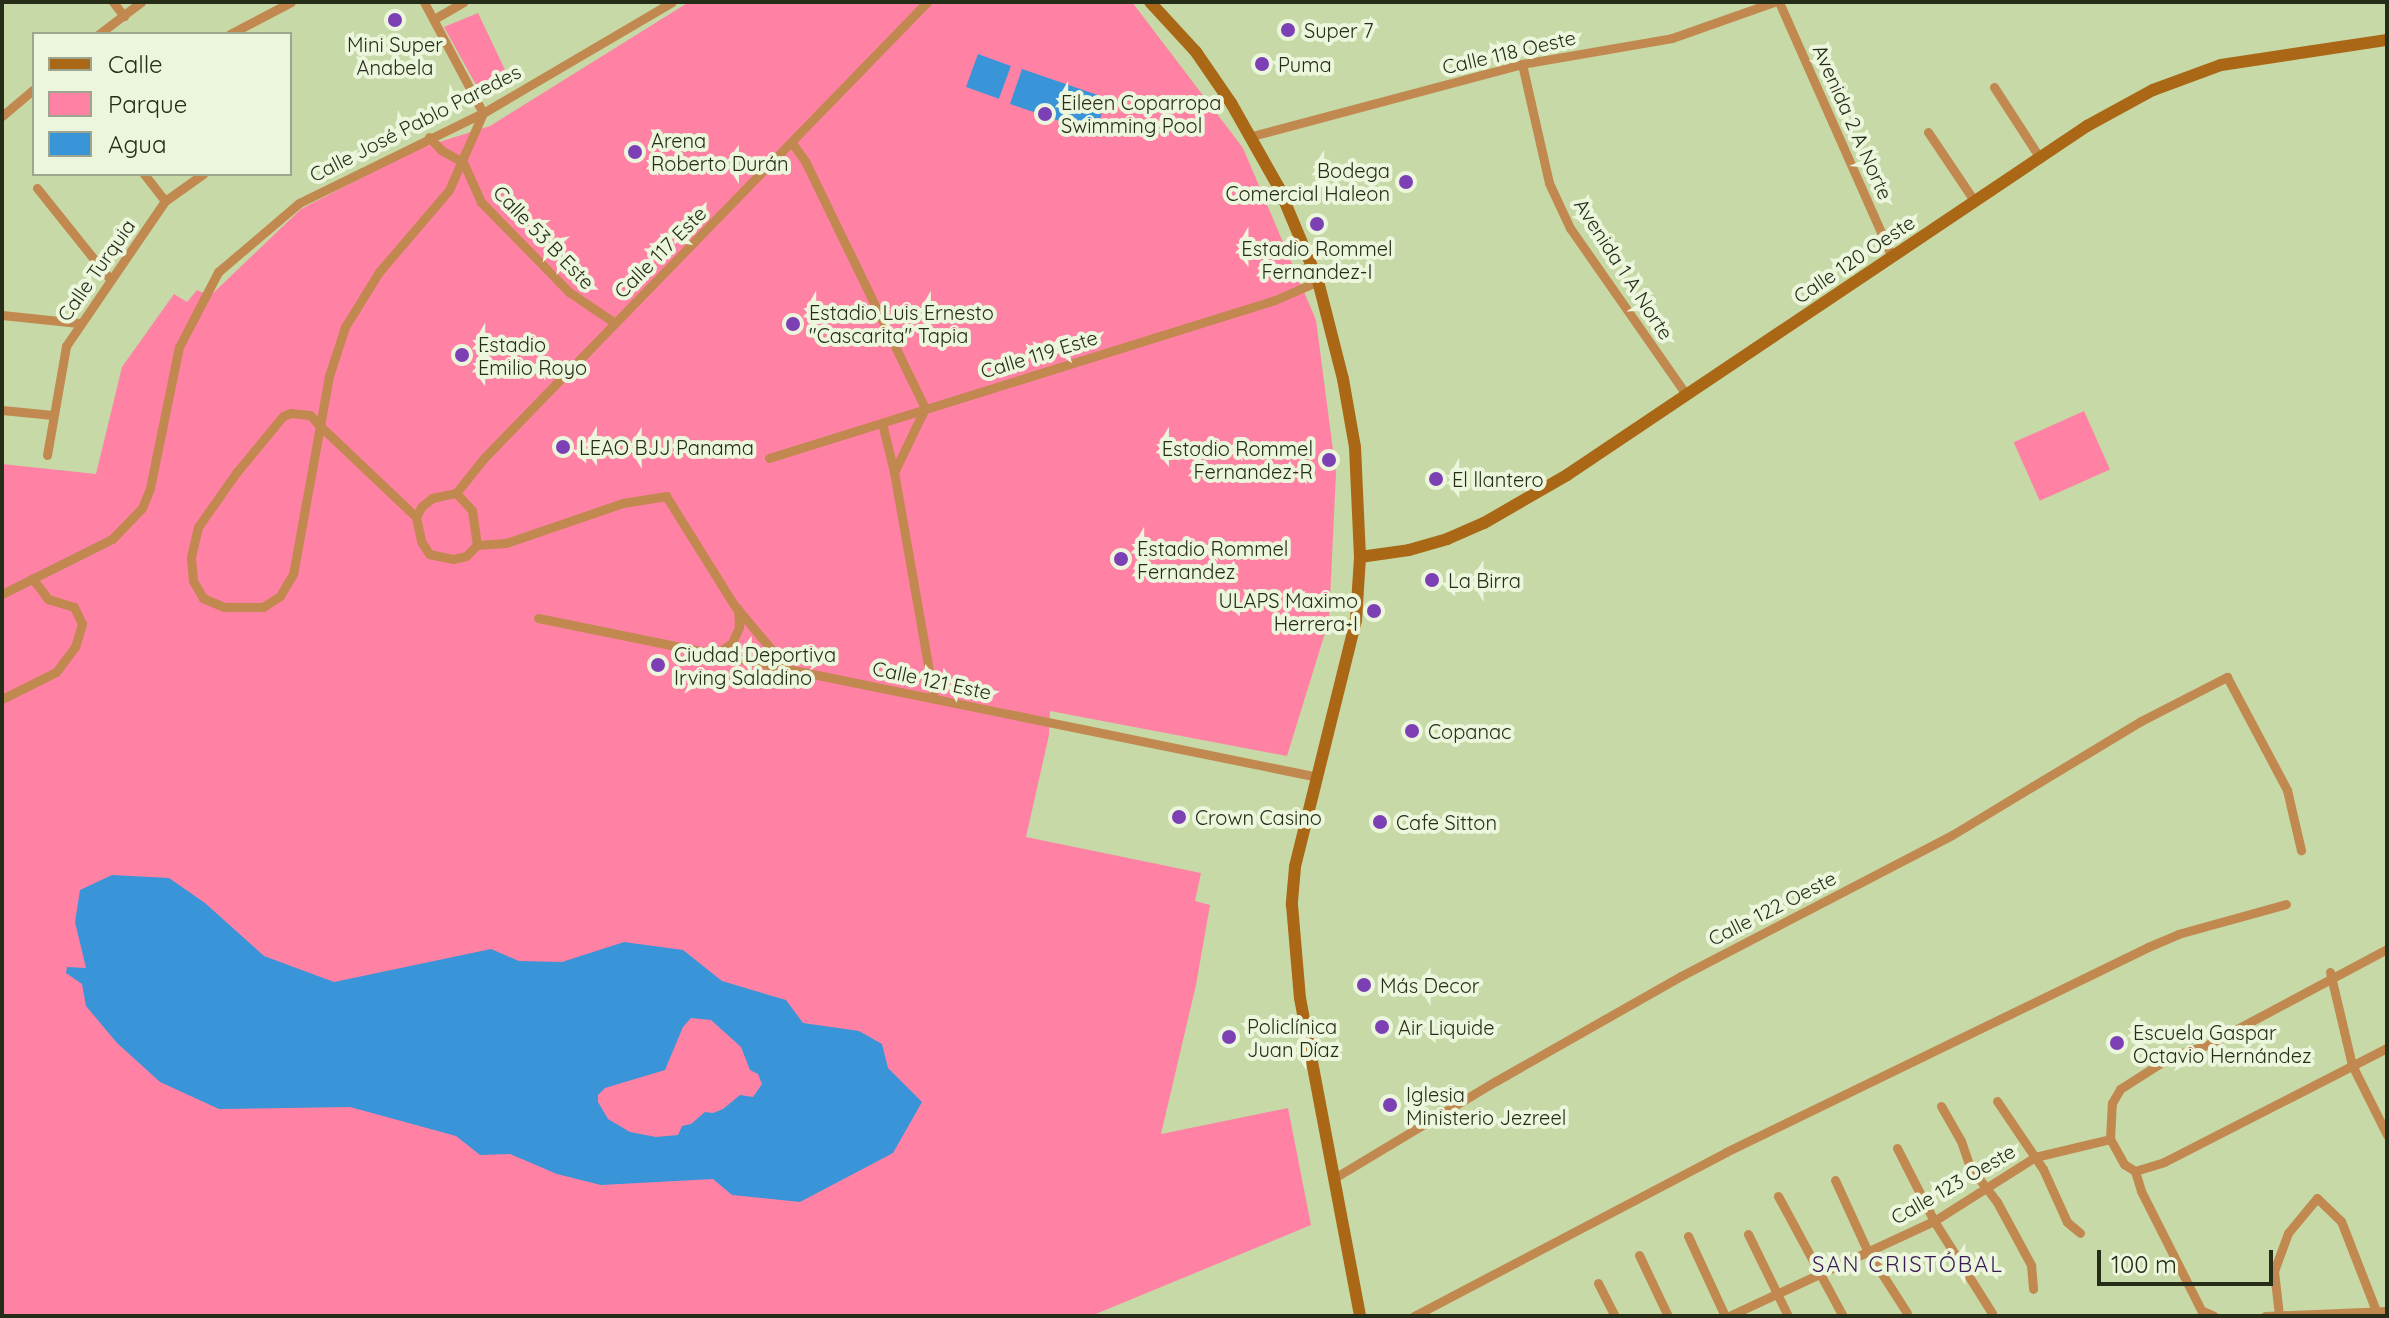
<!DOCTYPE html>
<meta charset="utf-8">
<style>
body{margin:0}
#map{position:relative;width:2389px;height:1318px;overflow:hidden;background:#c6d9a6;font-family:Quicksand,sans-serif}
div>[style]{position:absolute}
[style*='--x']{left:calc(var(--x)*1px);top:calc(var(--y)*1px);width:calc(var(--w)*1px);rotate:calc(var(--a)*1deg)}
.green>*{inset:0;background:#ff82a4;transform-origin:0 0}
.water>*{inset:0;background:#3995d8;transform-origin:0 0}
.street>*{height:9px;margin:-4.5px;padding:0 4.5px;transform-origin:4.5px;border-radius:4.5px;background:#c1884f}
.secondary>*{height:12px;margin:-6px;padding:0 6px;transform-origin:6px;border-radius:6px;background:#aa6715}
.dots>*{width:22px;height:22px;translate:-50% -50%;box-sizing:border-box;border:4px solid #ecf6dc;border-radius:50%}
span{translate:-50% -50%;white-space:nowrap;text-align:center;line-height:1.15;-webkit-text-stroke:8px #ecf6dc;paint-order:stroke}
.poi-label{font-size:20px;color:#252c18}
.left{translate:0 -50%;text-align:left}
.right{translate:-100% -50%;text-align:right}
.street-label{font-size:20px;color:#252c18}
.neighbourhood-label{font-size:22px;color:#391c55;letter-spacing:2px}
.frame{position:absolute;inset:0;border:4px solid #252c18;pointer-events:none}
.legend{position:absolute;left:32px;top:32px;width:260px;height:144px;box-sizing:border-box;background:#ecf6dc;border:2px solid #9ca58e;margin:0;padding:10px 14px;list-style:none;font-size:24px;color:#252c18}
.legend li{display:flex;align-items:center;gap:16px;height:40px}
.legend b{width:40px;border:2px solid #9ca58e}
.scale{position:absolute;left:2097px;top:1250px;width:176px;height:36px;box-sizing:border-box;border:4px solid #252c18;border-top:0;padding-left:10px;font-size:24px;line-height:28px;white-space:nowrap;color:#252c18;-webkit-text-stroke:6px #ecf6dc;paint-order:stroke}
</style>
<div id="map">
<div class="green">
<div style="clip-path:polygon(689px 2px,1132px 2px,1243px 148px,1316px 320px,1336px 473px,1329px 620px,1287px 756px,1050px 711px,1049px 735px,1026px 837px,1201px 873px,1195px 901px,1210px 905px,1196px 985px,1161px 1134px,1288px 1108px,1311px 1225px,1091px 1316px,2px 1316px,2px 464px,96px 474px,122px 367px,174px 294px,187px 302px,197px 290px,210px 296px,301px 209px,417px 149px,490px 126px)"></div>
<div style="clip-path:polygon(478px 13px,507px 74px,480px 92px,444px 27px)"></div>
<div style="left:2084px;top:411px;width:64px;height:77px;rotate:66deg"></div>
</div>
<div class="water">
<div style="left:978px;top:54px;width:35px;height:35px;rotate:20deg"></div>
<div style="left:1022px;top:69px;width:90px;height:37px;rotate:19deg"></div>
<div style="clip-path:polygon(evenodd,112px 875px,169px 878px,205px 903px,264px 956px,334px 982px,491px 949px,519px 961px,562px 962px,624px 942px,683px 950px,722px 981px,786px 1000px,803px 1023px,859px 1031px,882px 1044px,888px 1068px,922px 1102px,893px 1153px,800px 1202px,732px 1195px,713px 1179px,601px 1185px,557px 1174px,510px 1154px,480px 1155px,456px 1136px,350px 1107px,219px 1109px,160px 1082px,117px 1043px,86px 1006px,82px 984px,66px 973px,67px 967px,86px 968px,75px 922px,80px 890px,112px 875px,691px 1018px,711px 1020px,741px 1047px,750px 1070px,758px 1074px,762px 1084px,753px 1097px,740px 1095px,723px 1109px,713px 1113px,705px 1112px,691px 1124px,682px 1126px,678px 1135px,656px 1137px,630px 1132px,608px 1119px,598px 1102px,598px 1095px,605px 1088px,665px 1070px,683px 1027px,691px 1018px)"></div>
</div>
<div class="street">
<div style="--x:113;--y:2;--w:18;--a:52"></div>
<div style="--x:1779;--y:2;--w:279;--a:66.1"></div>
<div style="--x:434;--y:19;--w:34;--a:-30"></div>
<div style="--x:99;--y:34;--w:53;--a:-37.3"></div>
<div style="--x:230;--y:34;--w:69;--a:-27.7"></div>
<div style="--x:1522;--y:64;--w:122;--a:77.2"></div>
<div style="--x:1549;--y:183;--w:50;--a:65"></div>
<div style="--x:1570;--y:228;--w:203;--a:55.1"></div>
<div style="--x:1994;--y:87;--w:85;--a:57.1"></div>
<div style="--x:2;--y:116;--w:42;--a:-40.2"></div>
<div style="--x:1928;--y:132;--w:84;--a:56.1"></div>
<div style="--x:1252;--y:136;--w:279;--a:-14.9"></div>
<div style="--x:1522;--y:64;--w:152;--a:-9.8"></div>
<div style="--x:1672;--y:38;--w:108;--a:-19.4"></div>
<div style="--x:429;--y:137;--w:18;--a:47"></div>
<div style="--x:441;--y:150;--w:25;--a:29"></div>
<div style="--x:463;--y:162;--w:44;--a:65.8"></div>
<div style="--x:481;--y:202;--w:126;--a:45.6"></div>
<div style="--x:569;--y:292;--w:55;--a:34"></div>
<div style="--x:792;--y:143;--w:22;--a:54"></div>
<div style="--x:805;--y:161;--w:275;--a:64.1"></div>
<div style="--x:925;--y:408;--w:71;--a:115.8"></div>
<div style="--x:144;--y:174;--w:34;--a:52"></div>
<div style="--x:37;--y:188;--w:117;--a:51.3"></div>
<div style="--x:2;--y:315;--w:77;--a:5.9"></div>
<div style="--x:2;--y:410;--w:51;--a:5.6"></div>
<div style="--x:291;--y:413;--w:19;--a:6"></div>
<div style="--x:310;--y:415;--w:15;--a:48"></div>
<div style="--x:320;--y:426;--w:150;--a:100.3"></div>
<div style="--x:293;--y:574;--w:26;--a:121"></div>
<div style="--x:280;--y:596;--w:20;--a:147"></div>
<div style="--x:263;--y:607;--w:39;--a:180"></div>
<div style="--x:224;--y:607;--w:23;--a:-157"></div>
<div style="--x:203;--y:598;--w:20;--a:-120"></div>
<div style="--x:193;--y:581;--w:24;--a:-95"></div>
<div style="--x:191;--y:557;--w:31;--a:-77"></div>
<div style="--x:198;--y:527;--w:66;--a:-54.9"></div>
<div style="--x:236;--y:473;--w:74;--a:-50.5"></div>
<div style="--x:283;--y:416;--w:9;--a:-21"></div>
<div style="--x:882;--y:423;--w:50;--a:76.2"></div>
<div style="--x:894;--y:472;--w:230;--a:80"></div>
<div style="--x:47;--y:455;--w:111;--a:-80.1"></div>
<div style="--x:66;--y:346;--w:176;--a:-55.7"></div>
<div style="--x:165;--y:201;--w:47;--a:-35.4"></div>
<div style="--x:769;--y:458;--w:530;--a:-17.34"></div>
<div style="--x:1275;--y:300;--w:47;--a:-23.8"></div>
<div style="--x:456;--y:493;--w:23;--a:47"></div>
<div style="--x:472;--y:510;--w:35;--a:82"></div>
<div style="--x:416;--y:517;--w:11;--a:-63"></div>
<div style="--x:421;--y:507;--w:14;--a:-39"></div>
<div style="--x:432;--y:498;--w:25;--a:-12"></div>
<div style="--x:456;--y:493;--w:45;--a:-51.3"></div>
<div style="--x:484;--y:458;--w:636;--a:-45.83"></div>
<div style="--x:416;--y:517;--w:132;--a:-136.5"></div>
<div style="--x:320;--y:426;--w:51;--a:-79.8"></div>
<div style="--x:329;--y:376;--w:52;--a:-71.9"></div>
<div style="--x:345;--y:327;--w:65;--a:-58.3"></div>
<div style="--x:379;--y:272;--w:108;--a:-49.5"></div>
<div style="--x:449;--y:190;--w:84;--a:-66.2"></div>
<div style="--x:483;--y:113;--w:126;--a:-118"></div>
<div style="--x:416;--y:517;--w:25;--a:78"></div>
<div style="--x:421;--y:541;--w:15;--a:58"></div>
<div style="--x:429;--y:554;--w:25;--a:12"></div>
<div style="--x:453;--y:559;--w:13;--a:-13"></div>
<div style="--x:466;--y:556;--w:16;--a:-45"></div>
<div style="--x:477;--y:545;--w:29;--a:-4"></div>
<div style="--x:506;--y:543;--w:124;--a:-18.9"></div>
<div style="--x:623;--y:503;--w:44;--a:-9.2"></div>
<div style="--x:666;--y:496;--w:128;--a:58"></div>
<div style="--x:734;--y:605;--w:85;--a:49.8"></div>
<div style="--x:2;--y:594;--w:123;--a:-26.6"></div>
<div style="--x:112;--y:539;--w:43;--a:-45.9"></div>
<div style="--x:142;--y:508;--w:22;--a:-68"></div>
<div style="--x:150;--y:488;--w:144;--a:-78.4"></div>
<div style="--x:179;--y:347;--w:85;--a:-62.5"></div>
<div style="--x:218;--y:272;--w:106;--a:-40.4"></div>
<div style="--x:299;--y:203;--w:205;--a:-26.1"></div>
<div style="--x:483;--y:113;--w:219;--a:-30.4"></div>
<div style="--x:538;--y:618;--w:796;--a:11.52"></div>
<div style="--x:716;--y:654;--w:19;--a:-35"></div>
<div style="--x:732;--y:643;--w:17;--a:-66"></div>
<div style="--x:739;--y:627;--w:18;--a:-93"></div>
<div style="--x:2;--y:699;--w:60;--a:-26.6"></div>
<div style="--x:56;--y:672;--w:31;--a:-53"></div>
<div style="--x:75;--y:647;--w:24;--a:-73"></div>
<div style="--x:82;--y:624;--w:19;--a:-115"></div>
<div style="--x:74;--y:607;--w:27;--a:-163"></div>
<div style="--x:48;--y:599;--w:26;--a:-127"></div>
<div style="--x:2330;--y:972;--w:96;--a:76.7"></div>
<div style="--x:2352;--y:1065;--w:78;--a:63.4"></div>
<div style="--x:1997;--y:1101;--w:82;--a:55.9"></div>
<div style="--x:2043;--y:1169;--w:58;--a:65.6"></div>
<div style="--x:2067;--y:1222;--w:17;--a:40"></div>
<div style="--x:1941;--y:1106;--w:40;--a:60.3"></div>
<div style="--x:1961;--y:1141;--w:28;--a:71"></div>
<div style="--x:1970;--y:1167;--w:44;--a:52.4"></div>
<div style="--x:1997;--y:1202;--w:72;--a:61.6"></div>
<div style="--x:2031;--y:1265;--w:24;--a:85"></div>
<div style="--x:1897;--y:1148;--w:82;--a:63.1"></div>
<div style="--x:1934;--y:1221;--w:109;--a:57.8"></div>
<div style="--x:2135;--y:1171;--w:13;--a:-148"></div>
<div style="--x:2124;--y:1164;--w:29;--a:-119"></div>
<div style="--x:2110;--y:1139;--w:36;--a:-87"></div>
<div style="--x:2112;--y:1103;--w:16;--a:-60"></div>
<div style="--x:2120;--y:1089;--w:59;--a:-32.6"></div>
<div style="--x:2170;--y:1057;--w:39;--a:-18"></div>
<div style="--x:2207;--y:1045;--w:204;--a:-28.1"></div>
<div style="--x:2135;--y:1171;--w:30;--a:-17"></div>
<div style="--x:2164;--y:1162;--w:250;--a:-27.1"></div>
<div style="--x:2135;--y:1171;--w:21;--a:73"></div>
<div style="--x:2141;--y:1191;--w:133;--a:63.2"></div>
<div style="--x:2201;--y:1310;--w:14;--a:25"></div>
<div style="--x:1336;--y:1177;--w:187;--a:-31"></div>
<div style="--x:1496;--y:1081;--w:213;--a:-29.6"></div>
<div style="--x:1681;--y:976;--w:305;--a:-27.5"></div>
<div style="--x:1952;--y:835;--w:221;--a:-31.1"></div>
<div style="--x:2141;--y:721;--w:97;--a:-27.1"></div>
<div style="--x:2227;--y:677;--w:128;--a:62"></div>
<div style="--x:2287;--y:790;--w:62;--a:76.9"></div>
<div style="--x:1835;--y:1180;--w:79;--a:65.4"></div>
<div style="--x:1868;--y:1252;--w:72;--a:57.4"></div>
<div style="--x:1778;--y:1196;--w:136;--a:61.6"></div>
<div style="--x:1748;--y:1234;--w:91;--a:64"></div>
<div style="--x:1688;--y:1236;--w:88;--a:65.2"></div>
<div style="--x:1639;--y:1255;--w:68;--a:64.6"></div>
<div style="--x:1598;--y:1283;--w:37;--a:63"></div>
<div style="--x:2279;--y:1315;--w:44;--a:-96.5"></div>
<div style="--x:2274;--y:1271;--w:40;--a:-69.8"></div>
<div style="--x:2288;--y:1233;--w:45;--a:-50.4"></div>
<div style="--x:2317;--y:1198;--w:33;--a:44"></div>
<div style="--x:2341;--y:1221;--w:97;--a:68.7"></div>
<div style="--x:1414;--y:1316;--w:352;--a:-27.7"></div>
<div style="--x:1726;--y:1152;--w:469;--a:-25.9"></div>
<div style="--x:2148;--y:947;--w:33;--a:-23"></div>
<div style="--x:2178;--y:934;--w:112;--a:-15.5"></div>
<div style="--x:1729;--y:1316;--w:226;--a:-24.9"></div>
<div style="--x:1934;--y:1221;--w:120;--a:-32.4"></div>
<div style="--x:2035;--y:1157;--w:77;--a:-13.5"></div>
<div style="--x:2265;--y:1316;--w:122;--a:-2.3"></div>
</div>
<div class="secondary">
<div style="--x:1150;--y:2;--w:68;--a:47.4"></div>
<div style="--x:1196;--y:52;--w:62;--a:55.5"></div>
<div style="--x:1231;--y:103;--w:98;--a:60.5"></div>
<div style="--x:1279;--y:188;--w:101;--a:67.2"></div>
<div style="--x:1318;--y:281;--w:101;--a:75.7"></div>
<div style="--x:1343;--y:379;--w:69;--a:80"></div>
<div style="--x:1355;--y:447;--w:110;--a:87.4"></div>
<div style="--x:1360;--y:557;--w:63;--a:93.6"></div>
<div style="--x:1356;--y:620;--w:254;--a:103.9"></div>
<div style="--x:1295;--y:867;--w:38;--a:95"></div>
<div style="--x:1292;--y:905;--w:93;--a:85.1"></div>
<div style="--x:1300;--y:998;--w:324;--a:79.3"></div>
<div style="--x:1360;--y:557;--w:49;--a:-8.1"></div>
<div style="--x:1409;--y:550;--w:40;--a:-16"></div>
<div style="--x:1447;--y:539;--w:40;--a:-23.4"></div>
<div style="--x:1484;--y:523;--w:96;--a:-30"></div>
<div style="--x:1567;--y:475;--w:626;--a:-33.87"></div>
<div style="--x:2087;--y:126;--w:75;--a:-28.6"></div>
<div style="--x:2153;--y:90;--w:72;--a:-20.2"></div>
<div style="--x:2221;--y:65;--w:168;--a:-8.6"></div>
</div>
<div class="dots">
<div style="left:395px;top:20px;background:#7c3fb4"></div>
<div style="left:1288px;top:30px;background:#7c3fb4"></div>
<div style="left:1262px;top:64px;background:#7c3fb4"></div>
<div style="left:1045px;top:114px;background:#7c3fb4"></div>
<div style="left:635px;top:152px;background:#7c3fb4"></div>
<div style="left:1406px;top:182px;background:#7c3fb4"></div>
<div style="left:1317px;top:224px;background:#7c3fb4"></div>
<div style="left:793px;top:324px;background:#7c3fb4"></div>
<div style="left:462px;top:355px;background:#7c3fb4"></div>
<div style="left:563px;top:447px;background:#7c3fb4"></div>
<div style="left:1329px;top:460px;background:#7c3fb4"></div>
<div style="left:1436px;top:479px;background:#7c3fb4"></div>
<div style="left:1121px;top:559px;background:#7c3fb4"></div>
<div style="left:1432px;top:580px;background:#7c3fb4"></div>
<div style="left:1374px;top:611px;background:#7c3fb4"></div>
<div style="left:658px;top:665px;background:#7c3fb4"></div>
<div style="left:1412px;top:731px;background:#7c3fb4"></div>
<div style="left:1179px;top:817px;background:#7c3fb4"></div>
<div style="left:1380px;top:822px;background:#7c3fb4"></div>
<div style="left:1364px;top:985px;background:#7c3fb4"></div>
<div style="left:1382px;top:1027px;background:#7c3fb4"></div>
<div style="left:1229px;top:1037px;background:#7c3fb4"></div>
<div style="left:2117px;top:1043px;background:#7c3fb4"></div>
<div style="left:1390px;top:1105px;background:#7c3fb4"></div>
</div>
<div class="poi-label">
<span class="left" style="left:1304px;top:30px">Super 7</span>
<span style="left:395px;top:56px">Mini Super<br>Anabela</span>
<span class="left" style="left:1278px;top:64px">Puma</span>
<span class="left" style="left:1061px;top:114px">Eileen Coparropa<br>Swimming Pool</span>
<span class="left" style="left:651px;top:152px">Arena<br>Roberto Durán</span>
<span class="right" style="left:1390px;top:182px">Bodega<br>Comercial Haleon</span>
<span style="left:1317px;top:260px">Estadio Rommel<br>Fernandez-I</span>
<span class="left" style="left:809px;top:324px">Estadio Luis Ernesto<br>"Cascarita" Tapia</span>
<span class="left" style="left:478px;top:356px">Estadio<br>Emilio Royo</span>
<span class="left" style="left:579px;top:447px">LEAO BJJ Panama</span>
<span class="right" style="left:1313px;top:460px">Estadio Rommel<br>Fernandez-R</span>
<span class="left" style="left:1452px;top:479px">El llantero</span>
<span class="left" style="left:1137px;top:560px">Estadio Rommel<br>Fernandez</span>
<span class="left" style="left:1448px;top:580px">La Birra</span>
<span class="right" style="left:1358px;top:612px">ULAPS Maximo<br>Herrera-I</span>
<span class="left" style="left:674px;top:666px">Ciudad Deportiva<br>Irving Saladino</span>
<span class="left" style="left:1428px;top:731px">Copanac</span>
<span class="left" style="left:1195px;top:817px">Crown Casino</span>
<span class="left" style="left:1396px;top:822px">Cafe Sitton</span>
<span class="left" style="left:1380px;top:985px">Más Decor</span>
<span class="left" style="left:1247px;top:1038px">Policlínica<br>Juan Díaz</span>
<span class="left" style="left:1398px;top:1027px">Air Liquide</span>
<span class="left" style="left:2133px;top:1044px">Escuela Gaspar<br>Octavio Hernández</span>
<span class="left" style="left:1406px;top:1106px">Iglesia<br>Ministerio Jezreel</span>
</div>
<div class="street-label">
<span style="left:1509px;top:52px;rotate:-13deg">Calle 118 Oeste</span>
<span style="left:1853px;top:122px;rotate:66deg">Avenida 2 A Norte</span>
<span style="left:415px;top:123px;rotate:-27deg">Calle José Pablo Paredes</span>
<span style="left:544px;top:237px;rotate:46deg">Calle 53 B Este</span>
<span style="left:660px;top:252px;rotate:-45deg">Calle 117 Este</span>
<span style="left:1854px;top:259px;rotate:-34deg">Calle 120 Oeste</span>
<span style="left:1624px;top:269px;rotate:57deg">Avenida 1 A Norte</span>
<span style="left:96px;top:270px;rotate:-55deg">Calle Turquia</span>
<span style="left:1039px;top:354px;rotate:-17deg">Calle 119 Este</span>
<span style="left:932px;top:680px;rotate:12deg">Calle 121 Este</span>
<span style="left:1772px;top:908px;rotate:-27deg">Calle 122 Oeste</span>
<span style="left:1953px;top:1184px;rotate:-30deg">Calle 123 Oeste</span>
</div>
<div class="neighbourhood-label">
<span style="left:1908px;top:1265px">SAN CRISTÓBAL</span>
</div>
<div class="frame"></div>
<ul class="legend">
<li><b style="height:10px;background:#aa6715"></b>Calle</li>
<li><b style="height:22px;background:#ff82a4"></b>Parque</li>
<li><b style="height:22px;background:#3995d8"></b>Agua</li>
</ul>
<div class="scale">100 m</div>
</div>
